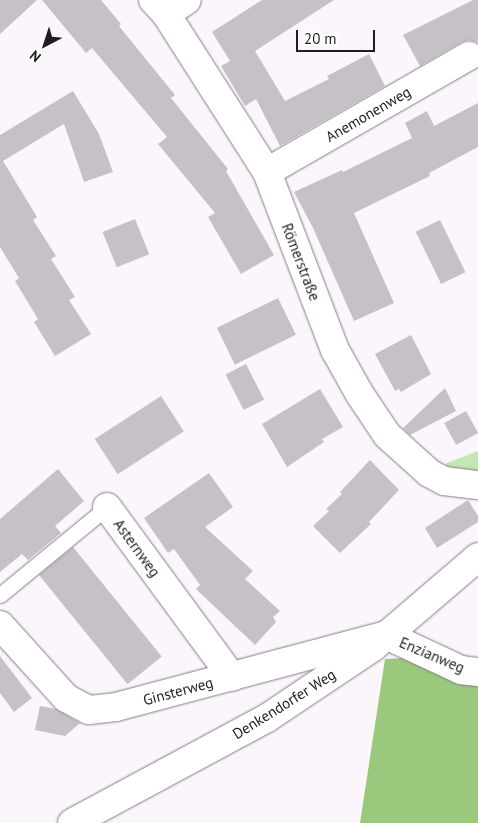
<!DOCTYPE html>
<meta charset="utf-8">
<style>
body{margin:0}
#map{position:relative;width:478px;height:823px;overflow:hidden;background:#fbf6fc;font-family:"PT Sans",sans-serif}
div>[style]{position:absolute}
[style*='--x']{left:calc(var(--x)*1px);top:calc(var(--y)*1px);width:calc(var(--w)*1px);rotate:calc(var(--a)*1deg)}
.green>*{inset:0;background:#c5e7b1}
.forest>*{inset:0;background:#9ac97e}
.building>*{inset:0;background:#c6c1c7;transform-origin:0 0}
.roads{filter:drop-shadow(0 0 1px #827e83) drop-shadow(0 0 1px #827e83)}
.service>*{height:15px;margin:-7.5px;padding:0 7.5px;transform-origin:7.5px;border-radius:7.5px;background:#fff}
.minor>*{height:28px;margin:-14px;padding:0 14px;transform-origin:14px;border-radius:14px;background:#fff}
span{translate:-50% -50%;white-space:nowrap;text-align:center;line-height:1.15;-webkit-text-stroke:4px #fff;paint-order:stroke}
.street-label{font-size:15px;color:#1e1d1f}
.north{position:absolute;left:20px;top:20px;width:50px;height:50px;-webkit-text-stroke:4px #fff;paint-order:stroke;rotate:220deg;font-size:14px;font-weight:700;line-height:20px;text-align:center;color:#1e1d1f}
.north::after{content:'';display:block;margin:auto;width:18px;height:22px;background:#1e1d1f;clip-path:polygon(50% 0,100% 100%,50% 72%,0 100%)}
.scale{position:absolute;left:296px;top:30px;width:79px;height:22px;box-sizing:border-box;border:2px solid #1e1d1f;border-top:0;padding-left:6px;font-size:15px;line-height:18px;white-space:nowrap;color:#1e1d1f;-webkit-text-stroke:4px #fff;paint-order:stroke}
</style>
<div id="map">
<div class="green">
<div style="clip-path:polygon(478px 451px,478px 471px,448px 473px,445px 467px,447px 463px)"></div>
</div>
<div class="forest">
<div style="clip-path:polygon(419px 657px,478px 683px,478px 823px,360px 823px,385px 659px)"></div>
</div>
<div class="building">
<div style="clip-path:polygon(0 0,37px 0,0 34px)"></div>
<div style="clip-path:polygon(42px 0,101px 0,121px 24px,119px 26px,175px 95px,171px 98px,228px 169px,226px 171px,274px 255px,241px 274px,208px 217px,215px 213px,158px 144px,167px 137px,92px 48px,86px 53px)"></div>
<div style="clip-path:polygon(262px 0,334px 0,255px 51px,285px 101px,329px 79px,327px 76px,369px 54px,385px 86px,280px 146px,256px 99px,245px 106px,221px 66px,230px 61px,212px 32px)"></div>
<div style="clip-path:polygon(473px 0,478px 0,478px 42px,469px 40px,462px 42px,420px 66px,403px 35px)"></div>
<div style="clip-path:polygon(73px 91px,99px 134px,113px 172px,84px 182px,64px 124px,3px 161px,37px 217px,33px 220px,56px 256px,51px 259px,75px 297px,69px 300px,91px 334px,55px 356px,34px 322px,38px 319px,15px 281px,19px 278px,0 247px,0 135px)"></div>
<div style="clip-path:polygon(478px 103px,478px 147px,429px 173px,430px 176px,354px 213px,394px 303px,354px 321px,313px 228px,294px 192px,342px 170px,343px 172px,412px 138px,405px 123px,427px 111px,434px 126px)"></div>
<div style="left:135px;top:219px;width:38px;height:35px;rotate:68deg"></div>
<div style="left:440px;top:220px;width:58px;height:27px;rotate:64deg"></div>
<div style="left:278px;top:298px;width:41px;height:68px;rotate:64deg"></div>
<div style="clip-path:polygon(411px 335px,431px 374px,401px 392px,399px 389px,395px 391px,375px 354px)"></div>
<div style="left:246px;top:364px;width:40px;height:23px;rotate:63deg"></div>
<div style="clip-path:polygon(445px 388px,456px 411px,410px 435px,403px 428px)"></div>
<div style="clip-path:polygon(320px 389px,343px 427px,322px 439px,324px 442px,287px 467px,262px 424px)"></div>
<div style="left:161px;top:396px;width:42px;height:79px;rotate:57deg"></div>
<div style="left:466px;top:411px;width:25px;height:25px;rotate:61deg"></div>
<div style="clip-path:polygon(370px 460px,399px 490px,369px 522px,371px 524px,340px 553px,313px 526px,329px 511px,326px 509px,342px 494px,340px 492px)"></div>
<div style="clip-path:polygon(58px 469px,84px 501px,55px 526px,61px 533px,28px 560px,22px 554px,0 572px,0 519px)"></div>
<div style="clip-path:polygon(209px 473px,233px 507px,205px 527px,253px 571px,245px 579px,280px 611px,273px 617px,276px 622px,255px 645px,196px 589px,200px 585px,174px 549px,168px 553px,144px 518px)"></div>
<div style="clip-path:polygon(468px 500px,478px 516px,478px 522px,437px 548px,425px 528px)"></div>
<div style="left:73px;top:547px;width:141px;height:44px;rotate:51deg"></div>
<div style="clip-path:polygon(0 656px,32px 698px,14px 712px,0 693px)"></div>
<div style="clip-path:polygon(40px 706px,56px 709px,80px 723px,65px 736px,35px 730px)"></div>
</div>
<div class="roads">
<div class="service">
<div style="--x:0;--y:595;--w:139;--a:-39.4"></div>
</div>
<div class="minor">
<div style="--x:153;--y:0;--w:19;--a:47"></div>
<div style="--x:166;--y:14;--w:188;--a:57.4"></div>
<div style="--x:267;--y:172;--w:191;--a:69.1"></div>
<div style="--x:335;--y:350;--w:49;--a:60.8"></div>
<div style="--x:359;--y:393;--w:50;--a:56.3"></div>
<div style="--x:387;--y:435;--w:57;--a:42.1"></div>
<div style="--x:429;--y:473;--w:17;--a:28"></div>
<div style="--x:444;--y:481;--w:34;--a:7"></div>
<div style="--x:166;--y:14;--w:25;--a:-34"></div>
<div style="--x:267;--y:172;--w:233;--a:-29.9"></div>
<div style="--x:107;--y:507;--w:211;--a:53.7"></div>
<div style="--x:0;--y:625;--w:98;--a:47.9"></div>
<div style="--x:66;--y:698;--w:26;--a:28"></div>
<div style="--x:89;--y:710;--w:27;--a:-6"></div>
<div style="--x:116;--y:707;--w:279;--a:-14.9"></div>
<div style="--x:386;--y:635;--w:83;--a:25"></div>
<div style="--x:461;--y:670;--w:17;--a:7"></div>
<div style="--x:72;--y:823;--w:221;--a:-28.3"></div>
<div style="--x:267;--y:718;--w:128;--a:-33.8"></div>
<div style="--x:373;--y:647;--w:138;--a:-40.6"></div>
</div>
</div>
<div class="street-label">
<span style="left:368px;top:114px;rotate:-30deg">Anemonenweg</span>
<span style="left:301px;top:262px;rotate:69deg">Römerstraße</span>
<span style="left:137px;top:548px;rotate:54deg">Asternweg</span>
<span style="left:432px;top:655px;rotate:23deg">Enzianweg</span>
<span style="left:178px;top:691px;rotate:-15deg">Ginsterweg</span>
<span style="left:284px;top:704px;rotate:-32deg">Denkendorfer Weg</span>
</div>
<div class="north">N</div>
<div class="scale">20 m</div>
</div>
